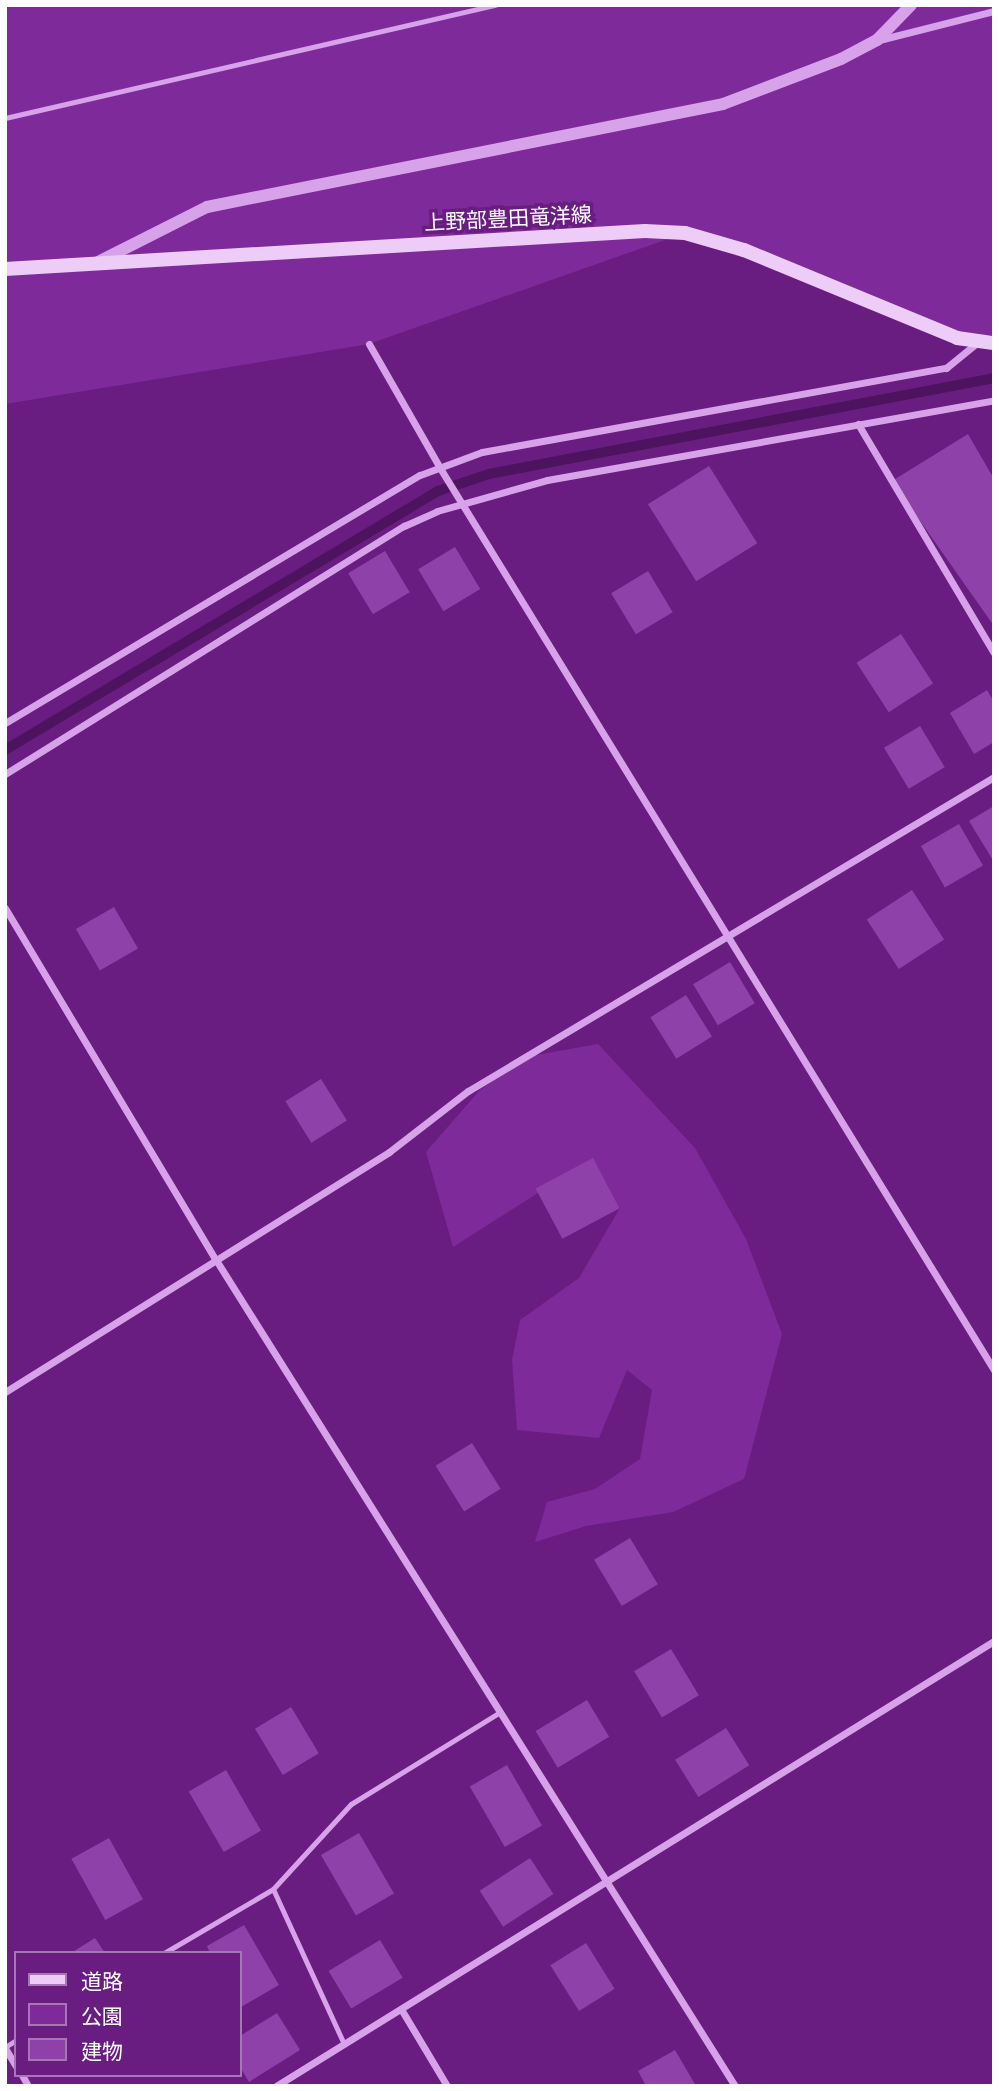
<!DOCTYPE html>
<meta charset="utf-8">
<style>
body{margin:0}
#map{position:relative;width:999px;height:2091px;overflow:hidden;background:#691d80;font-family:"Exo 2","Noto Sans JP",sans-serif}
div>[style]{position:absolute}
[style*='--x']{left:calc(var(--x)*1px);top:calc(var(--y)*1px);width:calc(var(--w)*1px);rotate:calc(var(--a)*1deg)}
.green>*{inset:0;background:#7e2a9b}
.stream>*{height:10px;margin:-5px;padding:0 5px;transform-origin:5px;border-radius:5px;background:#4e135f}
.building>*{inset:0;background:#8e41a8;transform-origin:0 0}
.service>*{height:5px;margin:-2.5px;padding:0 2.5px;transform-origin:2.5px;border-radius:2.5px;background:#d7a2e9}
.minor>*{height:7px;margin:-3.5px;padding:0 3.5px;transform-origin:3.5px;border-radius:3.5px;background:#d7a2e9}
.tertiary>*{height:12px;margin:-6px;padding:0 6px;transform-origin:6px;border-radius:6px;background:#d7a2e9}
.secondary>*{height:14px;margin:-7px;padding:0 7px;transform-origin:7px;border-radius:7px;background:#edcdf7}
span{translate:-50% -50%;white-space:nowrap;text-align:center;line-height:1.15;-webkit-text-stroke:7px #691d80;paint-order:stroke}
.street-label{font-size:21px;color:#fff}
.frame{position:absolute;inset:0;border:7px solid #fff;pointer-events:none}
.legend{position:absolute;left:14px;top:1951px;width:228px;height:126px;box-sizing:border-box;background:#691d80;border:2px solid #a577b3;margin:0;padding:9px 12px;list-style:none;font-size:21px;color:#fff}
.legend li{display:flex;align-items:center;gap:14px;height:35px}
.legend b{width:35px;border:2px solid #a577b3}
</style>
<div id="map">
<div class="green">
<div style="clip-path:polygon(5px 5px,994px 5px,994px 335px,957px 338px,685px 233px,369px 344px,5px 404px)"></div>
<div style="clip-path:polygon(598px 1044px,695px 1148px,746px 1239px,782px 1334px,744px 1479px,673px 1512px,586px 1526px,535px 1542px,547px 1502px,595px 1489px,640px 1459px,652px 1390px,627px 1370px,599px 1438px,517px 1430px,512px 1360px,520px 1320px,579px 1278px,620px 1208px,601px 1173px,577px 1168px,453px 1247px,426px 1152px,479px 1091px,525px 1057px)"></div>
</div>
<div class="stream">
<div style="--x:5;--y:750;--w:505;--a:-30.89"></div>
<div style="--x:438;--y:491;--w:54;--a:-18.4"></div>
<div style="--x:489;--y:474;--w:514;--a:-10.76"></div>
</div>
<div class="building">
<div style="clip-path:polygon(968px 434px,994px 479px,994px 626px,892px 481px)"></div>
<div style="left:709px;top:466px;width:91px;height:72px;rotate:58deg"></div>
<div style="left:455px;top:547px;width:49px;height:43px;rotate:59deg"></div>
<div style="left:385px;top:551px;width:48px;height:43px;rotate:59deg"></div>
<div style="left:648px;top:571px;width:48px;height:43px;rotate:59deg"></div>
<div style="left:901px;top:634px;width:59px;height:53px;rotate:57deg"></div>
<div style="clip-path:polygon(987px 690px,994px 702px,994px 742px,974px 754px,950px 713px)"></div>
<div style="left:920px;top:726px;width:48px;height:42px;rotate:59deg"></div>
<div style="clip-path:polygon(994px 806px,994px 862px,969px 821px)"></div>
<div style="left:959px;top:824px;width:48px;height:44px;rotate:60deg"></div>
<div style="left:912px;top:890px;width:59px;height:54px;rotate:57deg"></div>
<div style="left:114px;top:907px;width:48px;height:44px;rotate:60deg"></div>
<div style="left:730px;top:962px;width:48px;height:43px;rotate:59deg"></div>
<div style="left:686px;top:995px;width:49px;height:42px;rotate:58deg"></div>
<div style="left:321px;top:1079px;width:49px;height:42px;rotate:58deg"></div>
<div style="left:593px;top:1158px;width:57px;height:65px;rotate:62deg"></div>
<div style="left:472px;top:1443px;width:54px;height:43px;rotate:58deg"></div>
<div style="left:630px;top:1538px;width:54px;height:42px;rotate:59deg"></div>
<div style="left:671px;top:1649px;width:54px;height:43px;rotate:59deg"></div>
<div style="left:587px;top:1700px;width:43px;height:60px;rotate:59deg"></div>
<div style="left:291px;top:1707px;width:54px;height:42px;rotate:59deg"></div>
<div style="left:726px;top:1728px;width:44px;height:60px;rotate:58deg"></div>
<div style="left:507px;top:1765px;width:70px;height:43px;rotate:60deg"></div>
<div style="left:226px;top:1770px;width:70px;height:43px;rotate:60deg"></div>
<div style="left:359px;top:1833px;width:70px;height:44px;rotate:60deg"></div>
<div style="left:109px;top:1838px;width:70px;height:43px;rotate:61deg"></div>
<div style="left:530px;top:1858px;width:43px;height:60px;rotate:57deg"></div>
<div style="clip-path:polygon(244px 1925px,279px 1985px,241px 2007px,240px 1953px,210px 1953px,207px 1946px)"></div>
<div style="clip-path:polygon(95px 1938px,105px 1953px,71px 1953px)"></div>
<div style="left:380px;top:1940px;width:44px;height:60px;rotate:59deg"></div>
<div style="left:586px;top:1943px;width:54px;height:42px;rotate:58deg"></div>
<div style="clip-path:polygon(277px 2013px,300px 2050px,249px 2082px,240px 2067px,240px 2036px)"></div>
<div style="clip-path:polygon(675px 2050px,696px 2086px,646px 2086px,638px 2071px)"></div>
</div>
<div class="service">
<div style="--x:5;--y:118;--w:503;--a:-12.99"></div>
<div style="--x:164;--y:1953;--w:126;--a:-30.4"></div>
<div style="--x:344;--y:2044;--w:170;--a:-114.6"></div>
<div style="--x:273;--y:1889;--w:115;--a:-47.5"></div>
<div style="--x:351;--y:1804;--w:175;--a:-31.7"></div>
<div style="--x:5;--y:2047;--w:13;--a:-32"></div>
</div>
<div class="minor">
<div style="--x:879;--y:40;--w:119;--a:-14.2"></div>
<div style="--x:369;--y:344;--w:143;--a:60.2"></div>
<div style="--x:440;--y:468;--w:1059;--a:58.44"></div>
<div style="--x:858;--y:424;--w:266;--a:59.3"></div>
<div style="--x:5;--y:723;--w:483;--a:-30.9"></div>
<div style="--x:420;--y:475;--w:66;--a:-20.4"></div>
<div style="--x:482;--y:452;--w:472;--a:-10.3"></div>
<div style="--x:946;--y:368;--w:38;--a:-39"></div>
<div style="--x:5;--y:774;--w:470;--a:-31.9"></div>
<div style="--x:404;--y:526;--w:36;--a:-24"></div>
<div style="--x:437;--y:511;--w:114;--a:-15.7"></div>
<div style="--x:547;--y:480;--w:454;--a:-10.1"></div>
<div style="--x:5;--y:908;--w:410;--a:59.1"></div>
<div style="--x:216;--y:1260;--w:976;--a:57.86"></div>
<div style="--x:5;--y:1392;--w:453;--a:-32"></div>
<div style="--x:389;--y:1152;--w:100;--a:-37.7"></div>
<div style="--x:468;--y:1091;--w:613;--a:-30.84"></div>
<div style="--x:401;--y:2009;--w:90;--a:59.1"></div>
<div style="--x:5;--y:2048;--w:21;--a:59"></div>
<div style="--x:22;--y:2075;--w:13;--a:61"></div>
<div style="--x:276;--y:2086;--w:845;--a:-31.79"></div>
</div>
<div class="tertiary">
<div style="--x:98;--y:262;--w:122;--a:-26.8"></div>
<div style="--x:207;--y:207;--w:526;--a:-11.29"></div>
<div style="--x:723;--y:104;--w:126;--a:-20.9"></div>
<div style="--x:841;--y:59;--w:41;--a:-27.8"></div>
<div style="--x:877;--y:40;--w:49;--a:-45.8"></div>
</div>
<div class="secondary">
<div style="--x:5;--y:269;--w:641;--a:-3.4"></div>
<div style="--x:645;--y:231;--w:40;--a:2.9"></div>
<div style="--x:685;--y:233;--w:61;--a:16.1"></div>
<div style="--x:744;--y:250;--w:230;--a:22.4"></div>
<div style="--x:957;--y:338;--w:37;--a:8"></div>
</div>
<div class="street-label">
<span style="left:508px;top:218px;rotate:-3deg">上野部豊田竜洋線</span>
</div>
<div class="frame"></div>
<ul class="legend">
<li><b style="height:9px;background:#edcdf7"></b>道路</li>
<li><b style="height:19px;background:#7e2a9b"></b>公園</li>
<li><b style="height:19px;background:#8e41a8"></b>建物</li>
</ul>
</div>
